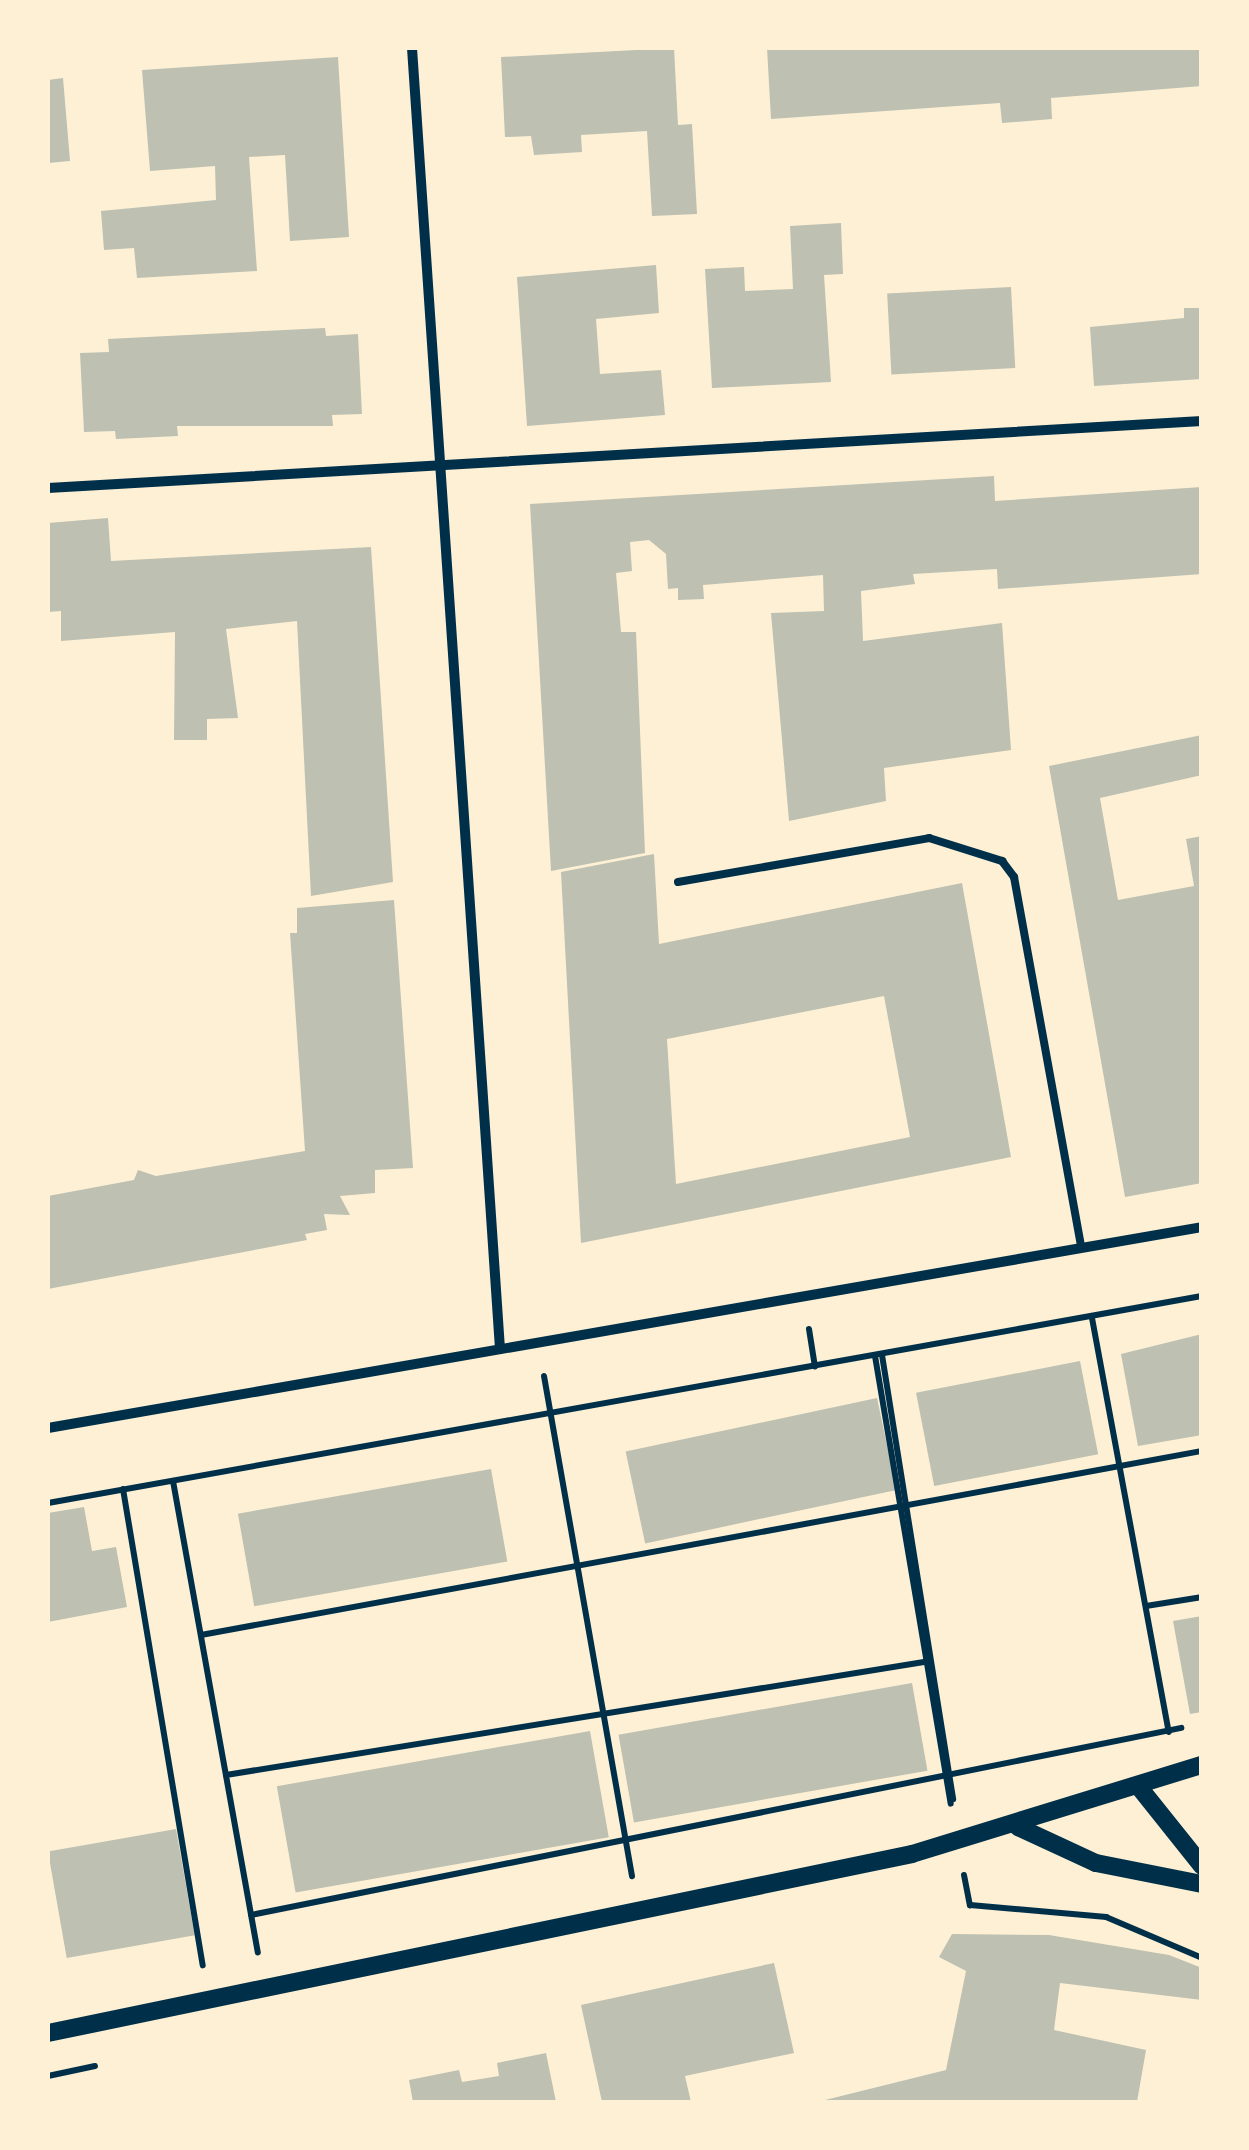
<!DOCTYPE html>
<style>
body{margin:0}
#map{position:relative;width:1249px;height:2150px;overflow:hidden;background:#fdf0d5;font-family:"Varela Round",sans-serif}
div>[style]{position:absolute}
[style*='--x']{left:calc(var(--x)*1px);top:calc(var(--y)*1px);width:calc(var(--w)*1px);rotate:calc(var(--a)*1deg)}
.building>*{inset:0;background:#bec0b2;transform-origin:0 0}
.path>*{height:6px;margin:-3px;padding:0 3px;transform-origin:3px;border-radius:3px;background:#003049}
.service>*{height:8px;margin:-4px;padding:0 4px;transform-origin:4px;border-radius:4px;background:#003049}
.minor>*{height:10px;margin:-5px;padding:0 5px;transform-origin:5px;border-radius:5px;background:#003049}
.tertiary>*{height:18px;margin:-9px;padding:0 9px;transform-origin:9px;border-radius:9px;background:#003049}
span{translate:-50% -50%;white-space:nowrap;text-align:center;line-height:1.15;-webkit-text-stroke:10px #fdf0d5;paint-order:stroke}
.frame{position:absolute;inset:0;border:50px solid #fdf0d5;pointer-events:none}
</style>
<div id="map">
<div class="building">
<div style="clip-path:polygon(674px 48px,678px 125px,692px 124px,697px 214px,652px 216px,647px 131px,581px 135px,582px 152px,534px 155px,531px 136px,505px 137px,501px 57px)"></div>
<div style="clip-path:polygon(767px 48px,1202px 48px,1202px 86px,1051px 98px,1052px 119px,1002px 123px,1000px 103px,771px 119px)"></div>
<div style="clip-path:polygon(338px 57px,349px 237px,290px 241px,285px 155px,249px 157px,257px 271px,137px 278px,134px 248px,104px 250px,101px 211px,216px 200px,215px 166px,150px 171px,142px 70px)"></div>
<div style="clip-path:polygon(63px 78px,70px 161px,48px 163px,48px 80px)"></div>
<div style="clip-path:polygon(841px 223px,843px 274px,824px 275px,831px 382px,712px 388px,705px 269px,744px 267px,745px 291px,793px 289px,790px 226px)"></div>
<div style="clip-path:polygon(656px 265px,659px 313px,596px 319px,600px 374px,661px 370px,665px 415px,527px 426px,517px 277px)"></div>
<div style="left:1011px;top:287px;width:81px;height:124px;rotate:87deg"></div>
<div style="clip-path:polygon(1184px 308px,1202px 308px,1202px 379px,1094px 386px,1090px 327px,1184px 318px)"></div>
<div style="clip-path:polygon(325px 328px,326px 336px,358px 334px,362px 414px,332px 415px,333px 426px,177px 426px,178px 436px,116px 439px,115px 431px,84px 432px,80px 353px,109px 352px,108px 339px)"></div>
<div style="clip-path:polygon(994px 476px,995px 501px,1202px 487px,1202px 574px,998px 589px,997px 569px,913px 574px,915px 584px,861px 591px,863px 641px,1002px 623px,1011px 750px,884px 768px,886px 801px,789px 821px,771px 613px,824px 611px,823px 575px,703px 585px,704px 599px,678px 600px,678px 588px,668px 589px,666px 554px,649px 540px,630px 542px,632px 571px,616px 573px,621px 632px,636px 632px,645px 853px,551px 871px,530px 504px)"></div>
<div style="clip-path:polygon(108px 518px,111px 561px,371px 547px,393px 882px,311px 896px,297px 621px,226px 629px,238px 718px,207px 719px,207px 740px,174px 740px,175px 632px,61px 641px,61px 611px,48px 612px,48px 523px)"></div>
<div style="clip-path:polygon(1202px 735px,1202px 775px,1100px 798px,1118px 900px,1194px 886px,1186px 839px,1202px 836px,1202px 1183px,1125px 1197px,1049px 766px)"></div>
<div style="clip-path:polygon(evenodd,654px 854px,659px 944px,962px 883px,1011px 1157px,581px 1243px,561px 872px,654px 854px,884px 996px,910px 1137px,676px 1184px,667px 1039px,884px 996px)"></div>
<div style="clip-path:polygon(394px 900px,413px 1168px,375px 1170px,375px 1193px,340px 1196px,350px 1215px,324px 1214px,327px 1230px,305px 1234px,307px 1240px,48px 1289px,48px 1196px,134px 1180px,138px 1170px,156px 1176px,305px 1151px,290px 933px,297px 933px,297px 908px)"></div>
<div style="clip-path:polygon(1202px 1334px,1202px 1435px,1138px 1446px,1121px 1354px)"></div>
<div style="left:1080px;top:1361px;width:95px;height:167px;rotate:79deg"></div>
<div style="left:877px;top:1398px;width:94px;height:257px;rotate:78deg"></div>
<div style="left:491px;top:1469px;width:94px;height:257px;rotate:80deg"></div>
<div style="clip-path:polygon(84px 1507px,92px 1551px,116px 1547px,127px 1607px,48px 1622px,48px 1513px)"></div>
<div style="clip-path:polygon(1202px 1616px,1202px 1712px,1190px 1714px,1173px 1621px)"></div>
<div style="left:912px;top:1683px;width:89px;height:298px;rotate:80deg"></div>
<div style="left:590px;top:1731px;width:108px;height:318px;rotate:80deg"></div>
<div style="left:176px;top:1829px;width:108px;height:130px;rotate:80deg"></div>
<div style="clip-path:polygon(952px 1934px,1049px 1935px,1169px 1955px,1202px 1968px,1202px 2000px,1060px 1983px,1054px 2030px,1146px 2050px,1137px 2102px,817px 2102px,946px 2070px,966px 1971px,939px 1957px)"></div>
<div style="clip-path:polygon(774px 1963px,794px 2053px,685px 2076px,691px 2102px,602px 2102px,581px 2005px)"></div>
<div style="clip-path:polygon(546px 2053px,556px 2102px,413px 2102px,409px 2080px,459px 2070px,462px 2082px,499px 2076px,497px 2063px)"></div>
</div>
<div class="path">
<div style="--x:1092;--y:1318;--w:421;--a:79.5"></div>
<div style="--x:809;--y:1329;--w:38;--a:81"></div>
<div style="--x:882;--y:1355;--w:450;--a:80.9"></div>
<div style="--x:875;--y:1356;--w:454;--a:80.4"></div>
<div style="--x:544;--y:1376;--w:508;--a:80.02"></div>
<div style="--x:173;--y:1481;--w:479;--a:79.8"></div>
<div style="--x:123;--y:1489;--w:483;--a:80.5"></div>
<div style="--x:48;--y:1503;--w:1172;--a:-10.17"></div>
<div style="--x:1146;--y:1606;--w:57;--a:-9.1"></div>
<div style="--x:201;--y:1635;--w:1018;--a:-10.42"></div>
<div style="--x:226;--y:1775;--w:707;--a:-9.2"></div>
<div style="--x:964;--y:1875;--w:31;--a:79"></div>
<div style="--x:970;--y:1905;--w:137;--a:5"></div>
<div style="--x:1106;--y:1917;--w:104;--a:23.1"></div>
<div style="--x:251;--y:1915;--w:949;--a:-11.37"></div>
<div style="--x:48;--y:2076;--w:48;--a:-12"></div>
</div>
<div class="service">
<div style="--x:678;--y:882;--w:255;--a:-9.9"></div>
<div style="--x:929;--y:838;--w:77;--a:17.5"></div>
<div style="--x:1002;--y:861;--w:20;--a:53"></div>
<div style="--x:1014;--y:877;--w:376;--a:79.7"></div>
</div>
<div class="minor">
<div style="--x:412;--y:48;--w:1304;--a:86.13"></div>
<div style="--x:48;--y:488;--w:1156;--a:-3.32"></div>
<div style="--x:48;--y:1428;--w:1171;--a:-9.88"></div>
</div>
<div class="tertiary">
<div style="--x:1139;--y:1787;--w:101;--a:51.4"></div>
<div style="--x:1018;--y:1827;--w:86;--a:24.8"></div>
<div style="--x:1096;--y:1863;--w:108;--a:11.2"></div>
<div style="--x:48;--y:2033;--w:882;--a:-11.7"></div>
<div style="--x:912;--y:1854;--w:303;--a:-17.1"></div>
</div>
<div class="frame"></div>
</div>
